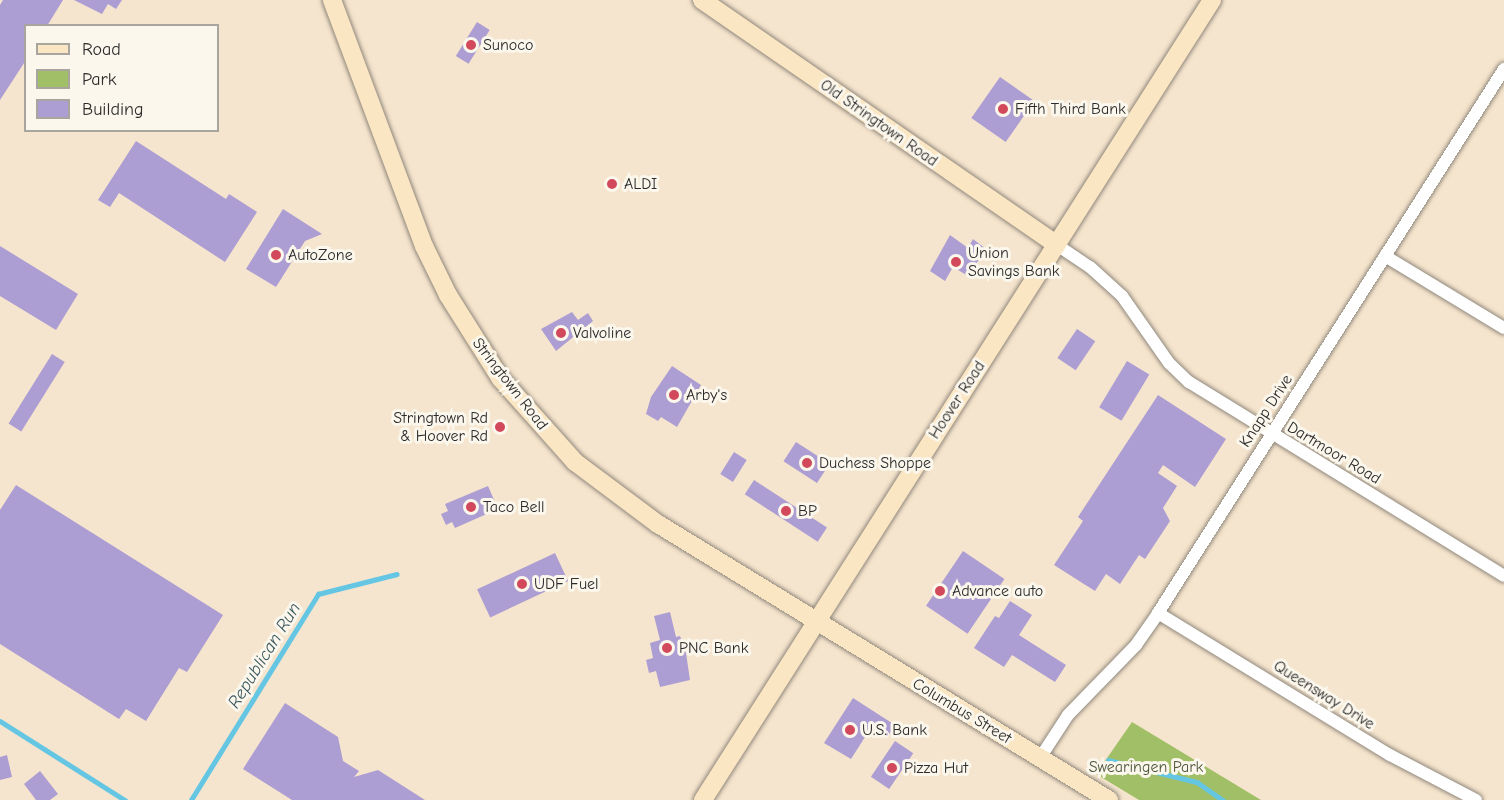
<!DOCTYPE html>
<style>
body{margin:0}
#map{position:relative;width:1504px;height:800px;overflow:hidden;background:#f6e5ce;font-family:"Comic Neue",sans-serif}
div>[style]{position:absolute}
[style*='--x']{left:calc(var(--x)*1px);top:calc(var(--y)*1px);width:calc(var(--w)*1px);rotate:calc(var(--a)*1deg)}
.green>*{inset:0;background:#a1bf67}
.stream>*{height:4.5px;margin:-2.25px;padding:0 2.25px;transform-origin:2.25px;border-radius:2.25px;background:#64c6e3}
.building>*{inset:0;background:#ac9dd2;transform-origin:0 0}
.roads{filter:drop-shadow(0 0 2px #90887c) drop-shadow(0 0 2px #90887c)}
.street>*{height:12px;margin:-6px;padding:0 6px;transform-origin:6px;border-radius:6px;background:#fff}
.secondary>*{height:18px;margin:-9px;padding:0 9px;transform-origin:9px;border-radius:9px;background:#fbe6c4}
.dots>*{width:16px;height:16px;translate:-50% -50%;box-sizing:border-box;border:3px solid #fbf7ec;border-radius:50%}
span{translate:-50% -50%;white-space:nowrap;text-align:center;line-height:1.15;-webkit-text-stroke:6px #fbf7ec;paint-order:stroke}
.poi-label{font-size:16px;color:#2b2b2b}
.left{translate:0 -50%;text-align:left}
.right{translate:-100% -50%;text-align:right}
.street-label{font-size:16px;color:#2b2b2b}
.park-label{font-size:16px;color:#4e573d}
.water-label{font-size:18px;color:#3c5a62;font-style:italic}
.legend{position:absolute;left:24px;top:24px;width:195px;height:108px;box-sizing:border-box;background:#fbf7ec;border:2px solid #a8a59f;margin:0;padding:8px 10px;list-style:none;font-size:18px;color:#2b2b2b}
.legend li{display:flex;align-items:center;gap:12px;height:30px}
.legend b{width:30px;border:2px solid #a8a59f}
</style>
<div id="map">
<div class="green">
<div style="clip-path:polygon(1132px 722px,1261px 800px,1139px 800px,1096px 774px)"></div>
</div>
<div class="stream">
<div style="--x:0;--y:721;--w:148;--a:32.3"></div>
<div style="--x:1108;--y:760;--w:92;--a:13.9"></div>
<div style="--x:1197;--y:782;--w:32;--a:35"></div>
<div style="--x:191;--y:800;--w:242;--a:-58.3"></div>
<div style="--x:318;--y:594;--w:81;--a:-14.2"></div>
</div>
<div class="building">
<div style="clip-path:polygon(3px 0,63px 0,47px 26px,26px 26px,26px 60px,0 100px,0 5px)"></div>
<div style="clip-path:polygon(74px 0,122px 0,116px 9px,108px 4px,102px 14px)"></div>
<div style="left:477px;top:22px;width:15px;height:40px;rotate:32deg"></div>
<div style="left:1000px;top:77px;width:42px;height:50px;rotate:35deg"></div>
<div style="clip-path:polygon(136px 141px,226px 199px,229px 194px,257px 212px,225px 262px,119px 193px,110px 207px,98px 200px)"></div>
<div style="clip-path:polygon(283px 209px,322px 234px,305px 241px,276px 287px,246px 269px)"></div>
<div style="clip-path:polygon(950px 235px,968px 248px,973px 239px,986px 249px,968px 276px,953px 267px,945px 281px,930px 271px)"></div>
<div style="clip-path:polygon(0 246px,78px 294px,56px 330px,0 296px)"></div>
<div style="clip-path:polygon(572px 312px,578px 320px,588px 313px,593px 321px,556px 351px,541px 329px)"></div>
<div style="left:1077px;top:329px;width:22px;height:35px;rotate:34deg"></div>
<div style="left:52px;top:354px;width:15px;height:82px;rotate:32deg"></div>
<div style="left:1127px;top:361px;width:26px;height:54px;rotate:31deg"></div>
<div style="clip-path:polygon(672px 366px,701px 385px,677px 427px,661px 417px,658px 421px,646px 414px,651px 397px)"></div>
<div style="clip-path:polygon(1158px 395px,1226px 439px,1195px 487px,1163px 465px,1158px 473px,1177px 486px,1163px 508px,1170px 521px,1145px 559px,1139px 555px,1120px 584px,1106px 574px,1095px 591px,1054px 565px,1083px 521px,1078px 517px)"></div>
<div style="left:796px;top:442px;width:40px;height:23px;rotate:33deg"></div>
<div style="left:734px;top:452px;width:15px;height:26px;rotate:32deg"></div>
<div style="left:754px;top:480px;width:87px;height:17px;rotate:33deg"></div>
<div style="clip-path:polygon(16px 485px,223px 615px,187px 672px,179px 668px,146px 721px,126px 709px,119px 719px,0 644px,0 510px)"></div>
<div style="clip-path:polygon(488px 486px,498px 509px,455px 528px,452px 522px,446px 525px,441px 514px,448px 511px,445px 504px)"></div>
<div style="left:963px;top:551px;width:50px;height:66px;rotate:34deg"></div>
<div style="left:555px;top:553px;width:31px;height:86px;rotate:65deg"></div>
<div style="clip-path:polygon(1010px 601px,1032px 615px,1019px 635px,1066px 665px,1055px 682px,1012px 655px,1004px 667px,974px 648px,995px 616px,999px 618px)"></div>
<div style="clip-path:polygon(670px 612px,676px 637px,680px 636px,686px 653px,690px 680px,660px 687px,656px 671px,649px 673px,646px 660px,653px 658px,650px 643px,660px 640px,654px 616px)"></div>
<div style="clip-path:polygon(853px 698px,895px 725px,888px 736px,872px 726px,851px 759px,824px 743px)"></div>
<div style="clip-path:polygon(285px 703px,338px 737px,343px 761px,359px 771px,354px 777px,378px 770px,425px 800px,292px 800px,243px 769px)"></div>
<div style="left:895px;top:741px;width:22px;height:43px;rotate:34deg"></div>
<div style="clip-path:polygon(7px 755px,12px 777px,0 780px,0 757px)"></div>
<div style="clip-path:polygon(40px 771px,58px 794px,50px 800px,36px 800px,24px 784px)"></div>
</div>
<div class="roads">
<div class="street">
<div style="--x:1057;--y:245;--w:40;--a:34"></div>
<div style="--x:1090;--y:267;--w:43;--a:42.2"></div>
<div style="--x:1122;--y:296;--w:82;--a:55"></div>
<div style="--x:1169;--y:363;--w:28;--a:44"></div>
<div style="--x:1189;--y:382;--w:370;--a:31.6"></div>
<div style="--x:1385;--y:256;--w:139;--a:31.2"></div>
<div style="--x:1158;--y:613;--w:272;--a:31.5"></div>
<div style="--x:1390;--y:755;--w:97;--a:27.6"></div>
<div style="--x:1040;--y:758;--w:51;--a:-56.9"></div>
<div style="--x:1068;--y:715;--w:98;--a:-45.8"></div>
<div style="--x:1136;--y:645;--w:39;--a:-55"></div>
<div style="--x:1158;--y:613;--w:645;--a:-57.54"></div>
</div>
<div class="secondary">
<div style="--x:332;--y:0;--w:263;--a:69.5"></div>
<div style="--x:424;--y:246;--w:55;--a:63.9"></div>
<div style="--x:448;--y:295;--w:99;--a:57.8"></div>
<div style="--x:501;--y:379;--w:111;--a:48.3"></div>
<div style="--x:575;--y:462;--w:104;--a:36.8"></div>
<div style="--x:658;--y:524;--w:529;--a:31.47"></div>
<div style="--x:702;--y:0;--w:431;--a:34.6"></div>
<div style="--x:703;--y:800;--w:948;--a:-57.53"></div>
</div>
</div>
<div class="dots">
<div style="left:471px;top:45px;background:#d1495b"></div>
<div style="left:1003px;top:109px;background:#d1495b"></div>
<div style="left:612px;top:184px;background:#d1495b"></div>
<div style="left:276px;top:255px;background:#d1495b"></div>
<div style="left:956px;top:262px;background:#d1495b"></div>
<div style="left:561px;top:333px;background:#d1495b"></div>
<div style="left:674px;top:395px;background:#d1495b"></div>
<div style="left:500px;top:427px;background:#d1495b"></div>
<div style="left:807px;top:463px;background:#d1495b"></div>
<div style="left:471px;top:507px;background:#d1495b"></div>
<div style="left:786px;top:511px;background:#d1495b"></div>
<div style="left:522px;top:584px;background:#d1495b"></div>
<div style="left:940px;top:591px;background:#d1495b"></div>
<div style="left:667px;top:648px;background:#d1495b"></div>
<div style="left:850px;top:730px;background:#d1495b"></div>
<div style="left:892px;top:768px;background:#d1495b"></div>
</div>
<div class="poi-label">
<span class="left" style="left:483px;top:45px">Sunoco</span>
<span class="left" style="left:1015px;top:109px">Fifth Third Bank</span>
<span class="left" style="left:624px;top:184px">ALDI</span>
<span class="left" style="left:968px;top:262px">Union<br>Savings Bank</span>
<span class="left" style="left:288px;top:255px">AutoZone</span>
<span class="left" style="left:573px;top:333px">Valvoline</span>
<span class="left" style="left:686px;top:395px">Arby's</span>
<span class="right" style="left:488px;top:427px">Stringtown Rd<br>&amp; Hoover Rd</span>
<span class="left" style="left:819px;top:463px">Duchess Shoppe</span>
<span class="left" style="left:483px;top:507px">Taco Bell</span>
<span class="left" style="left:798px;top:511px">BP</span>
<span class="left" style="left:534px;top:584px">UDF Fuel</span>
<span class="left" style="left:952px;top:591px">Advance auto</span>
<span class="left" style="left:679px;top:648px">PNC Bank</span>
<span class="left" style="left:862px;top:730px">U.S. Bank</span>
<span class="left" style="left:904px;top:768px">Pizza Hut</span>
</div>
<div class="street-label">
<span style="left:879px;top:123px;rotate:35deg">Old Stringtown Road</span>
<span style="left:510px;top:384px;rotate:52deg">Stringtown Road</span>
<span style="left:957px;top:400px;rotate:-57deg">Hoover Road</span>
<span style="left:1266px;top:411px;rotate:-57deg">Knapp Drive</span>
<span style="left:1334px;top:453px;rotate:31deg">Dartmoor Road</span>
<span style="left:1324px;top:695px;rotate:32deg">Queensway Drive</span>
<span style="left:962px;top:711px;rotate:31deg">Columbus Street</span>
</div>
<div class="park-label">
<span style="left:1146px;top:767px">Swearingen Park</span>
</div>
<div class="water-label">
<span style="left:265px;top:656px;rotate:-58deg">Republican Run</span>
</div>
<ul class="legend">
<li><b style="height:8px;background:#fbe6c4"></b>Road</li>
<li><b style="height:16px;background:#a1bf67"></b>Park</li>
<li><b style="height:16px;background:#ac9dd2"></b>Building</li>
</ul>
</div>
